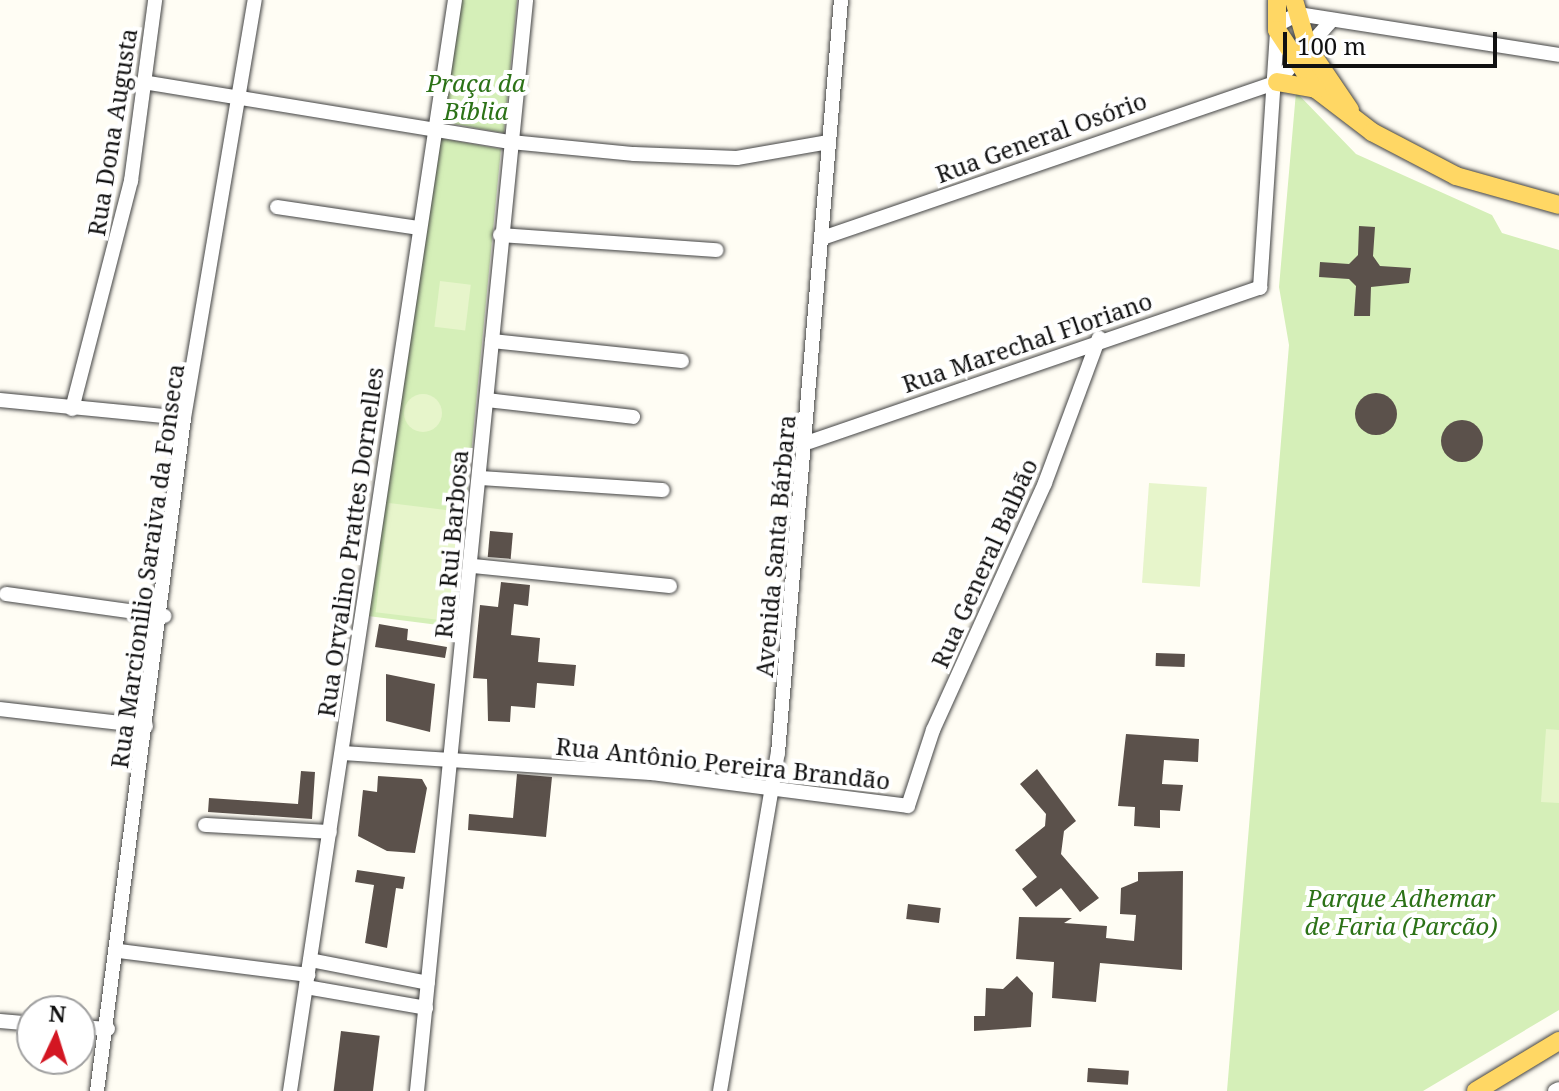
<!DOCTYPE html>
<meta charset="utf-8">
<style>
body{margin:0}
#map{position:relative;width:1559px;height:1091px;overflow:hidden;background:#fffdf4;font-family:"Noto Serif",serif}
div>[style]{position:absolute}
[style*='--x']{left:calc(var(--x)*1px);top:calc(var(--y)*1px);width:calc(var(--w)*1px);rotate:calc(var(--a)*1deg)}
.green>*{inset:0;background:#d5efb8}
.pitch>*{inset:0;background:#e7f5cb;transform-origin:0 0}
.round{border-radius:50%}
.building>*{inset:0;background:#5b514b;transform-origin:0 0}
.roads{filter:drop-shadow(0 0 2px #444) drop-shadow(0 0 2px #444)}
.minor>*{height:14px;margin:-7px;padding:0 7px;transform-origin:7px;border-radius:7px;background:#fff}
.major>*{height:18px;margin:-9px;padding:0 9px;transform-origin:9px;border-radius:9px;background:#ffd764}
span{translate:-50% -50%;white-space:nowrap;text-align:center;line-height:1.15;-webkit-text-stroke:8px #fff;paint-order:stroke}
.park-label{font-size:24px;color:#2c7217;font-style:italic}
.street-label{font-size:24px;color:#111}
.north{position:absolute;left:16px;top:995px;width:80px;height:80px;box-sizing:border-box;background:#fff;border:2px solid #a0a0a0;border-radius:50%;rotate:4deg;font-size:22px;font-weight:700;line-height:32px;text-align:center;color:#111}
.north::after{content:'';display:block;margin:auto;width:28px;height:36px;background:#d31622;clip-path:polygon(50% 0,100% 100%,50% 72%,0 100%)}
.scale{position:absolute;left:1283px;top:32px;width:214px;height:36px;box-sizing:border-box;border:4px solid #111;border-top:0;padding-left:10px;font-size:24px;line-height:28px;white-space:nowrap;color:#111;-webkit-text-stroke:6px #fff;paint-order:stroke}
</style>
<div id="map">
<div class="green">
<div style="clip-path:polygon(460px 0,517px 0,504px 133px,442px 122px)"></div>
<div style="clip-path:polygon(1296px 92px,1356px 154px,1492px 215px,1502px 233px,1559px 250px,1559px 1010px,1423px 1091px,1227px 1091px,1289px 345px,1279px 287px)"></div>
<div style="clip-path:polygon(439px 138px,501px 149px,454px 627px,368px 616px)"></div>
</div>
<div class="pitch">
<div style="left:440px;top:281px;width:31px;height:46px;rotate:7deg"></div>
<div class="round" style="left:404px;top:394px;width:38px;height:38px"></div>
<div style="left:1149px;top:483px;width:58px;height:100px;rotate:4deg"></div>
<div style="left:389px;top:503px;width:75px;height:110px;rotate:7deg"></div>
<div style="clip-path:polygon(1546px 729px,1559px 730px,1559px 803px,1541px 802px)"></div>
</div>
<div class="building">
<div style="clip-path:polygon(1359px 226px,1375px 227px,1373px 256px,1380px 266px,1411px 268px,1409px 283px,1371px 287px,1370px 316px,1354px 316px,1356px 286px,1349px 279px,1319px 277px,1320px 262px,1349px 264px,1358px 255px)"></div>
<div class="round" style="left:1355px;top:393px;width:42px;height:42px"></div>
<div class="round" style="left:1441px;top:420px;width:42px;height:42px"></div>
<div style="left:490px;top:531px;width:23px;height:26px;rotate:5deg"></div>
<div style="clip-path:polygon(501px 582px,530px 585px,528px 606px,514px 604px,511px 635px,540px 638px,538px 662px,576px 665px,574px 686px,537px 683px,535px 708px,511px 706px,510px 722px,488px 721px,487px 679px,473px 678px,480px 605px,498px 607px)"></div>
<div style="clip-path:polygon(379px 624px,408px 629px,407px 640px,447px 647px,445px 658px,375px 647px)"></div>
<div style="left:1156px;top:653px;width:29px;height:13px;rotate:2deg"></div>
<div style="clip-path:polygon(386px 674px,435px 684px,430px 732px,386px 721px)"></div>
<div style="clip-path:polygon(1126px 734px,1199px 739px,1198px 762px,1164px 760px,1162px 784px,1183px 785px,1180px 811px,1160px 810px,1160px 828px,1134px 826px,1135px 807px,1118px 806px)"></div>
<div style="clip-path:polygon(1037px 769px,1076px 821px,1064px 831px,1061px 854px,1099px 898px,1080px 912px,1061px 888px,1036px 907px,1022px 889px,1037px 877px,1015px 850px,1045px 826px,1046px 814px,1020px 784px)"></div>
<div style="clip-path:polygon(301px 771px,315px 772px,312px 819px,208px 812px,209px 798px,298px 804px)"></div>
<div style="clip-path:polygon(517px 774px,552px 777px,546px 837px,468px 830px,469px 814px,513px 818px)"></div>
<div style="clip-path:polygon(378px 776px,422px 779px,427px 788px,415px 853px,387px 851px,358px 836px,363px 790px,377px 792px)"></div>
<div style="clip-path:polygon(357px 870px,405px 877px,403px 889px,396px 888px,387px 948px,365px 943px,374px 885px,355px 882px)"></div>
<div style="clip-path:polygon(1183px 871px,1182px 970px,1100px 963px,1096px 1002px,1052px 998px,1054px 962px,1016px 959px,1019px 917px,1072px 918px,1064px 923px,1107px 926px,1106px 938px,1134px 941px,1136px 915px,1120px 914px,1121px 888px,1138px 881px,1138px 872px)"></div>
<div style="left:908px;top:904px;width:33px;height:15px;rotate:7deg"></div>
<div style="clip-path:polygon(1017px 976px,1033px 993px,1031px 1027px,974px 1031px,974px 1016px,985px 1016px,986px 988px,1003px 989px)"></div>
<div style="left:341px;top:1031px;width:39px;height:61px;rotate:7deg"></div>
<div style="left:1088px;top:1068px;width:41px;height:14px;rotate:4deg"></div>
</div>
<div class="roads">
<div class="minor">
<div style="--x:1277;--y:25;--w:24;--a:-28"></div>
<div style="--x:1298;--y:14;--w:264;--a:8.9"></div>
<div style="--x:143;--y:82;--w:373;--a:9.3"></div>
<div style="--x:511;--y:142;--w:124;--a:5.6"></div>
<div style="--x:634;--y:154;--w:103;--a:2.2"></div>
<div style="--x:737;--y:158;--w:93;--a:-9.9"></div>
<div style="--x:277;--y:207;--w:144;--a:8.4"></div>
<div style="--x:500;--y:235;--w:217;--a:4"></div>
<div style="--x:822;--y:238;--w:481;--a:-18.9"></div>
<div style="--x:1277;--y:82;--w:83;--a:-48.4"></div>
<div style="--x:492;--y:341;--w:191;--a:6"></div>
<div style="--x:0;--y:400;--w:185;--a:5.6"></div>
<div style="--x:487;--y:400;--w:147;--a:6.6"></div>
<div style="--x:72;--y:409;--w:236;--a:-75.5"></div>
<div style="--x:131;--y:181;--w:183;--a:-82.4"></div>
<div style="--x:809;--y:442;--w:477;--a:-18.9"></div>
<div style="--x:1260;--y:288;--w:259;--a:-86.2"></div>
<div style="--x:480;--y:478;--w:183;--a:3.8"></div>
<div style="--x:473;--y:566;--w:198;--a:5.8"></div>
<div style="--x:6;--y:594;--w:160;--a:7.9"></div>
<div style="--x:0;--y:709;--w:147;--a:6.6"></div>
<div style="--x:342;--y:753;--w:310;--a:3.7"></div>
<div style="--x:651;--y:773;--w:259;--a:7.3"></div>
<div style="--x:908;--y:806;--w:80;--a:-71.8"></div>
<div style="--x:933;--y:730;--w:271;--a:-65.6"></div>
<div style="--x:1045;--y:483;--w:155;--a:-69.6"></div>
<div style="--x:205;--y:825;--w:125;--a:3.2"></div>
<div style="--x:119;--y:951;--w:191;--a:7.2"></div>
<div style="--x:310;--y:960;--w:120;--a:11"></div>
<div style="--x:306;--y:987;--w:122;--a:9.9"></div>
<div style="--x:0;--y:1021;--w:32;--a:5"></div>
<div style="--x:80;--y:1027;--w:28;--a:4"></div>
<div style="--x:97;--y:1091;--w:679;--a:-82.63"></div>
<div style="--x:184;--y:418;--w:424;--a:-80.4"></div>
<div style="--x:290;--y:1091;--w:1103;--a:-81.4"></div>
<div style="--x:417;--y:1091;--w:1096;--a:-84.29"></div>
<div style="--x:720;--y:1091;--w:343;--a:-80.3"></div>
<div style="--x:778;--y:753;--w:756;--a:-85.22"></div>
<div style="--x:1555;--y:1091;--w:4;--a:-27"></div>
</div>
<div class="major">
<div style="--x:1277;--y:0;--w:30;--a:90"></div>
<div style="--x:1277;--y:30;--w:71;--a:56.5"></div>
<div style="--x:1316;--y:89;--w:71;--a:37.5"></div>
<div style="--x:1372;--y:132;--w:95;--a:27.6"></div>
<div style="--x:1456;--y:176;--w:107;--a:15.7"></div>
<div style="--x:1294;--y:0;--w:50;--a:73.7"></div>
<div style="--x:1308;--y:48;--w:75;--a:55.9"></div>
<div style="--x:1277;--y:82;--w:40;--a:10"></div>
<div style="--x:1476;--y:1091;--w:97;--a:-31.1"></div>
</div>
</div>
<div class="park-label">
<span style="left:476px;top:97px">Praça da<br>Bíblia</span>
<span style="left:1401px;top:912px">Parque Adhemar<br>de Faria (Parcão)</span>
</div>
<div class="street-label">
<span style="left:112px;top:132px;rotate:-81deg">Rua Dona Augusta</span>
<span style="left:1041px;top:137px;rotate:-20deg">Rua General Osório</span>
<span style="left:1027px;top:342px;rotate:-19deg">Rua Marechal Floriano</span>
<span style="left:350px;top:542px;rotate:-82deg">Rua Orvalino Prattes Dornelles</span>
<span style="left:451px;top:544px;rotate:-85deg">Rua Rui Barbosa</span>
<span style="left:775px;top:546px;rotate:-85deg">Avenida Santa Bárbara</span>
<span style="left:984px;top:563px;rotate:-66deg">Rua General Balbão</span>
<span style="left:147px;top:566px;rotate:-82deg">Rua Marcionilio Saraiva da Fonseca</span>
<span style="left:723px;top:763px;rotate:6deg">Rua Antônio Pereira Brandão</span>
</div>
<div class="north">N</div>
<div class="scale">100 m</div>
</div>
